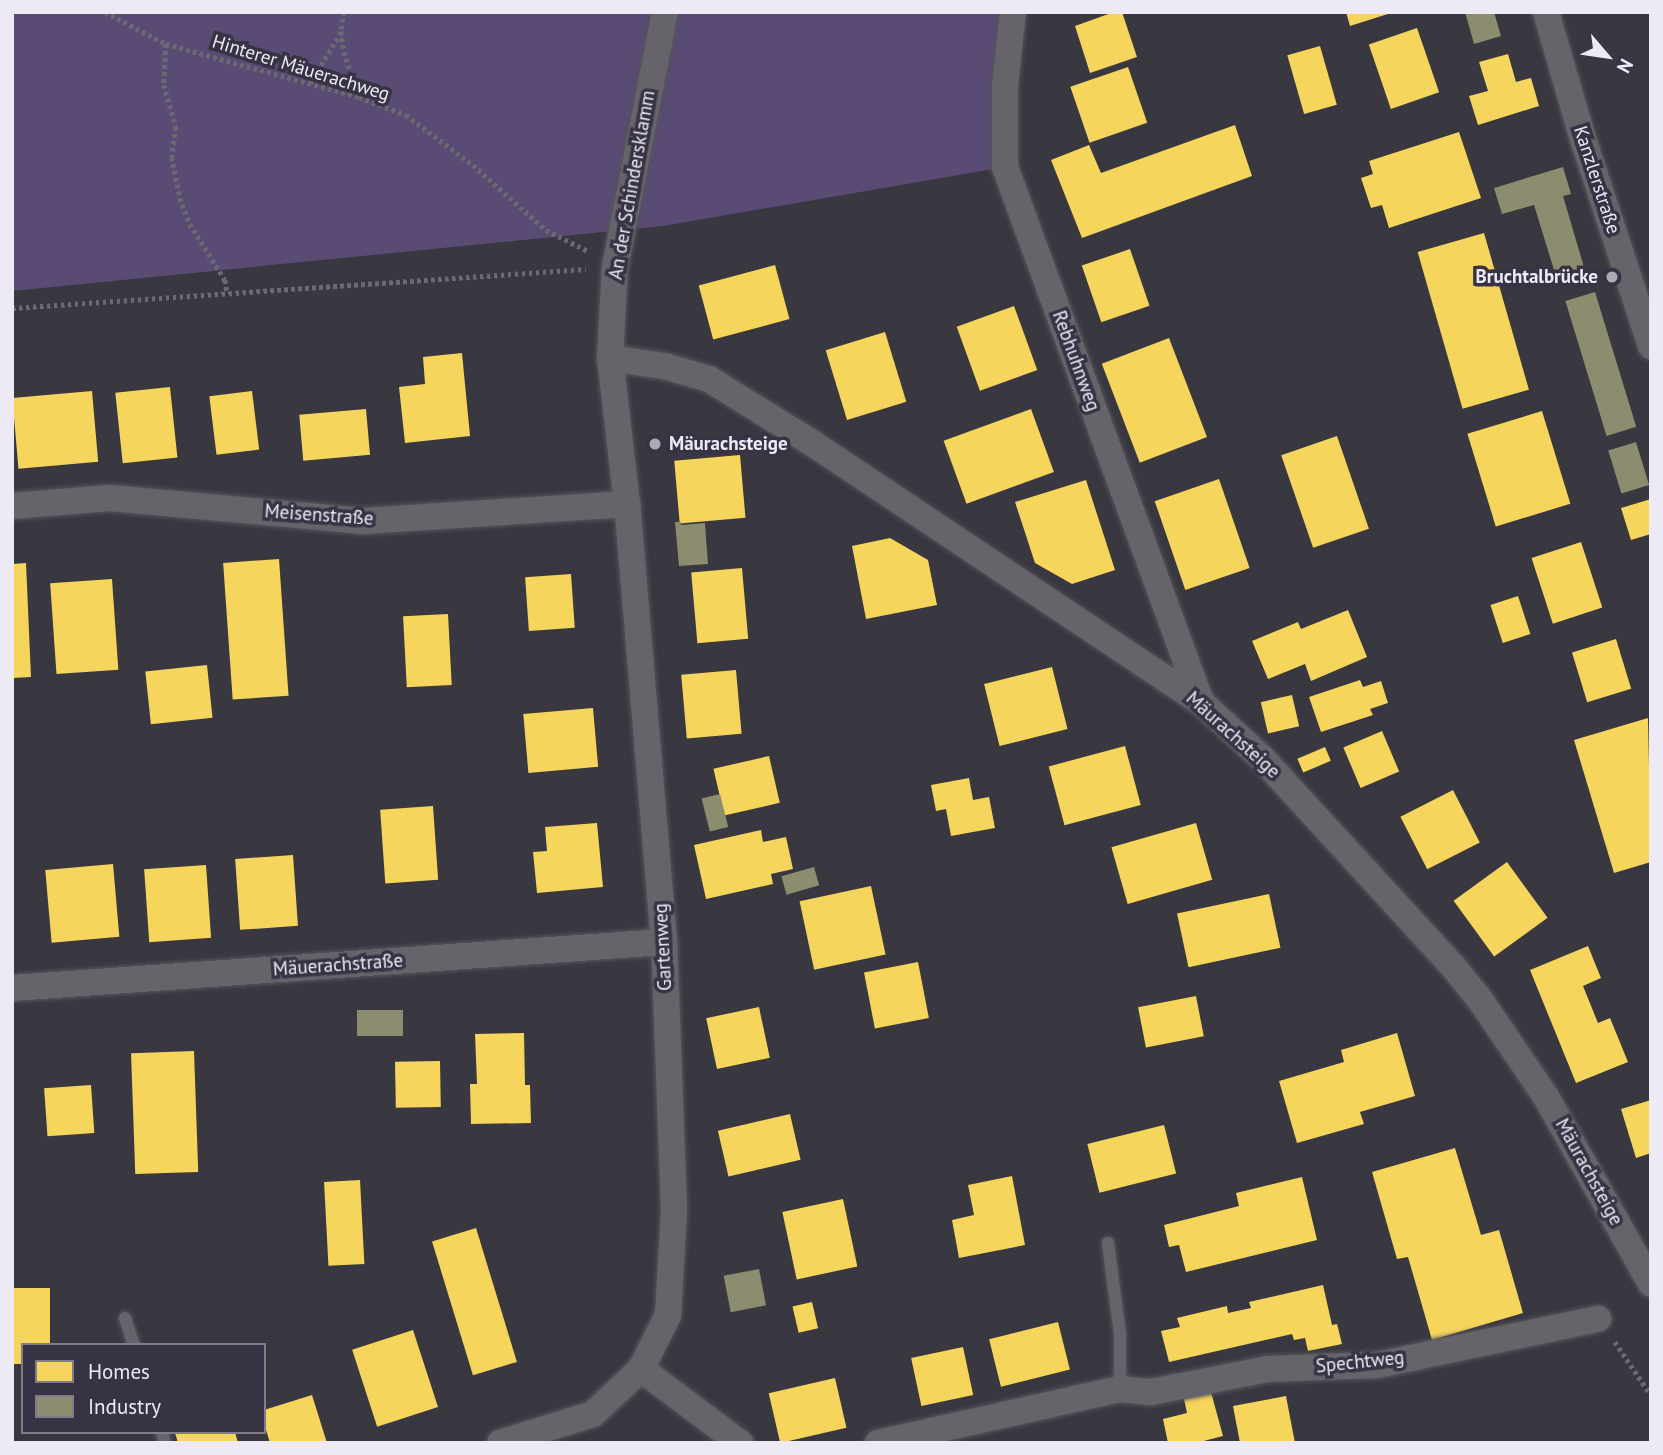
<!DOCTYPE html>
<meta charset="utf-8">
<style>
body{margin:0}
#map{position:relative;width:1663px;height:1455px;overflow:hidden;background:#393740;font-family:"PT Sans",sans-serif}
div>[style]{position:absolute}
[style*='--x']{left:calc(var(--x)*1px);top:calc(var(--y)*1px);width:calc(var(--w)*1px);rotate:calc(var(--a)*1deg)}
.green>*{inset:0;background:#594b73}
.homes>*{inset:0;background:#f6d55c;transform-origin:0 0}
.industry>*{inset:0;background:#8c8c6e;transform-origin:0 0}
.path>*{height:4.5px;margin-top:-2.25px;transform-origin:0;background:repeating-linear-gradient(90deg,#6c6a70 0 3.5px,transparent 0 7px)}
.roads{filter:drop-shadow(0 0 2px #56545c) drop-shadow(0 0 2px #56545c)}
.service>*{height:12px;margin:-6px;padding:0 6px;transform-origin:6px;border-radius:6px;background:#66646a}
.minor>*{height:26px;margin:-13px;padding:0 13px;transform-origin:13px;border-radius:13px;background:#66646a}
.dots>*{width:19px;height:19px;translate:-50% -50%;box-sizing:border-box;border:4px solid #383344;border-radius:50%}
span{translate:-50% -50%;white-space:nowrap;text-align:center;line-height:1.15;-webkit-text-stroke:7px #383344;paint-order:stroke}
.street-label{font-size:19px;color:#edeaf5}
.poi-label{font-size:19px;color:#edeaf5;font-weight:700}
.right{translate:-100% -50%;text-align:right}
.left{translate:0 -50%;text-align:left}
.frame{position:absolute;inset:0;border:14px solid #edeaf5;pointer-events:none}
.legend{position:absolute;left:21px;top:1343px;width:245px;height:91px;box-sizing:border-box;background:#383344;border:2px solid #807c8b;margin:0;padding:9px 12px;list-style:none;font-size:21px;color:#edeaf5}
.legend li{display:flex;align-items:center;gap:14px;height:35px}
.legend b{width:35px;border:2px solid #807c8b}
.north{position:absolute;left:1572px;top:21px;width:70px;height:70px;-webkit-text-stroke:5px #383344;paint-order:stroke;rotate:119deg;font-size:19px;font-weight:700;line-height:28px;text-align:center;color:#edeaf5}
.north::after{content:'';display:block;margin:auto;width:24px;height:32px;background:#edeaf5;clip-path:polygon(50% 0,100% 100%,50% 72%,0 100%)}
</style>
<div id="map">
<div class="green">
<div style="clip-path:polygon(12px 12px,1013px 12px,1005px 167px,663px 226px,12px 291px)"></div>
</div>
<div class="homes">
<div style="clip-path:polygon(1114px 12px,1122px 12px,1137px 57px,1090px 73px,1075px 26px)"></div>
<div style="clip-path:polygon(1346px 12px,1391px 12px,1391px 13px,1350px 26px)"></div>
<div style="left:1417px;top:28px;width:68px;height:51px;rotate:71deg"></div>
<div style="left:1320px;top:46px;width:61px;height:34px;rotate:74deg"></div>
<div style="clip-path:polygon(1508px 54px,1516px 82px,1531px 78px,1539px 106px,1478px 125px,1469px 96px,1488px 91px,1479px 62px)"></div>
<div style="left:1128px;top:67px;width:59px;height:61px;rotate:71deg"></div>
<div style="clip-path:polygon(1235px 125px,1252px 176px,1082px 238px,1051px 160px,1089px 145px,1101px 173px)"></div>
<div style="clip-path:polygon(1459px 132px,1481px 198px,1389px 228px,1382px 205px,1371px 208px,1361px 178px,1373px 174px,1369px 161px)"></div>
<div style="left:1484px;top:233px;width:163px;height:69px;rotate:74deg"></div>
<div style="left:1130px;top:249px;width:60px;height:51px;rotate:71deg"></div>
<div style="left:775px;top:265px;width:56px;height:79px;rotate:75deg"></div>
<div style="left:1014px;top:306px;width:68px;height:61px;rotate:70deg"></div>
<div style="left:885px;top:332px;width:73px;height:62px;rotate:73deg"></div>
<div style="left:1169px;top:338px;width:106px;height:72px;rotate:69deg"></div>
<div style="clip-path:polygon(462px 353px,470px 436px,405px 443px,399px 387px,425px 384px,423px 357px)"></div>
<div style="left:170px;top:387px;width:71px;height:55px;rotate:84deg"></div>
<div style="left:92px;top:391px;width:71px;height:80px;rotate:85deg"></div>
<div style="left:252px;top:391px;width:59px;height:43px;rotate:83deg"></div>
<div style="left:366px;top:409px;width:46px;height:67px;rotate:85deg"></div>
<div style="left:1031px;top:409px;width:67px;height:93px;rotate:70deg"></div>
<div style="left:1542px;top:411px;width:97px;height:78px;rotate:73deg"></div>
<div style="left:1337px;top:436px;width:98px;height:59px;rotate:71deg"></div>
<div style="left:740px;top:455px;width:63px;height:66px;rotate:85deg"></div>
<div style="left:1219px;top:479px;width:94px;height:68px;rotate:71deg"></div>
<div style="clip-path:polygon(1086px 480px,1115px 570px,1072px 584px,1035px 563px,1015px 502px)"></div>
<div style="clip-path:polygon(1651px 499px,1651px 534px,1631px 540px,1621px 508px)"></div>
<div style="clip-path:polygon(890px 538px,928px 560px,937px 605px,866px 619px,852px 546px)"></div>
<div style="left:1581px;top:542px;width:69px;height:52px;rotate:72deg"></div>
<div style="left:279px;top:559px;width:137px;height:56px;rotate:86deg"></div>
<div style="clip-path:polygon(26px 563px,31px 677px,12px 678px,12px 564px)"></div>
<div style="left:742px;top:568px;width:71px;height:51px;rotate:85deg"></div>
<div style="left:571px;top:574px;width:54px;height:46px;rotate:86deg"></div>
<div style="left:112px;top:579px;width:91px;height:62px;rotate:86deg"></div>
<div style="left:1518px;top:596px;width:40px;height:29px;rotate:72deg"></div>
<div style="clip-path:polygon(1348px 610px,1367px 657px,1311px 681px,1305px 664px,1268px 679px,1252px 641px,1298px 622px,1301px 629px)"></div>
<div style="left:448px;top:614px;width:71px;height:45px;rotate:87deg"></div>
<div style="left:1616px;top:639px;width:52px;height:46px;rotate:73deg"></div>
<div style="left:207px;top:665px;width:53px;height:62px;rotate:84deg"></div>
<div style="left:1052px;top:667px;width:64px;height:70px;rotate:76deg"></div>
<div style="left:736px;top:670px;width:64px;height:55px;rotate:85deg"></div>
<div style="clip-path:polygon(1360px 680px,1363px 687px,1381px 681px,1388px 703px,1370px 709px,1373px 715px,1321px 732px,1309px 697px)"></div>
<div style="left:1292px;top:695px;width:32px;height:32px;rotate:77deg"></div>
<div style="left:593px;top:708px;width:59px;height:70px;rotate:85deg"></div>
<div style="clip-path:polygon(1648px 718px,1651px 862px,1614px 873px,1574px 740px)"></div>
<div style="left:1382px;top:731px;width:44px;height:42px;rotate:67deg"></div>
<div style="left:1125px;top:746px;width:61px;height:79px;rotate:75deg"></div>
<div style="left:1325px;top:747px;width:15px;height:30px;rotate:67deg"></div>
<div style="left:769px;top:756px;width:48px;height:57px;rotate:77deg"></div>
<div style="clip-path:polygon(969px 778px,973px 800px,989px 797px,995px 828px,951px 836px,946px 809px,936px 811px,931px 785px)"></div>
<div style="left:1453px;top:790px;width:59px;height:59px;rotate:63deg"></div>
<div style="left:433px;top:806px;width:74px;height:53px;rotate:86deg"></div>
<div style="clip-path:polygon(597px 823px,603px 887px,537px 893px,533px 852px,547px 851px,545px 827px)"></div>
<div style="left:1196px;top:823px;width:59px;height:88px;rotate:74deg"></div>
<div style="clip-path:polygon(761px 830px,763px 842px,786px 837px,793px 869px,771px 874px,773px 884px,706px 899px,694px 845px)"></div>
<div style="left:293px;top:855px;width:71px;height:58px;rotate:86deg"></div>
<div style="left:1507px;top:862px;width:69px;height:66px;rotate:54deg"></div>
<div style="left:113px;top:864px;width:73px;height:68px;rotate:85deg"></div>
<div style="left:206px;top:865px;width:73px;height:62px;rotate:86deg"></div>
<div style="left:871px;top:886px;width:70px;height:73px;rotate:78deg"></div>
<div style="left:1269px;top:894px;width:55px;height:94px;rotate:78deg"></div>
<div style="clip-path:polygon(1588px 946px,1601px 978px,1583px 986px,1598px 1023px,1610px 1018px,1628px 1062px,1576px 1083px,1530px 970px)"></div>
<div style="left:918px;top:962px;width:57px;height:55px;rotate:79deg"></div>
<div style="left:1196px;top:996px;width:41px;height:59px;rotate:79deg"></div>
<div style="left:759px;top:1007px;width:52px;height:54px;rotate:78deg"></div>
<div style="clip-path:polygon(524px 1033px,525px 1085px,530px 1085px,531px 1123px,471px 1124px,470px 1084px,477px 1084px,475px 1034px)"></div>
<div style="clip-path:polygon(1397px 1033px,1415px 1096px,1360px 1112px,1364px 1124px,1297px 1143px,1279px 1081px,1344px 1062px,1341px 1050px)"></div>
<div style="left:194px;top:1051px;width:121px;height:63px;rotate:88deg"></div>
<div style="left:440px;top:1061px;width:46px;height:45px;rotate:89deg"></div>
<div style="left:91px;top:1085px;width:48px;height:47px;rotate:86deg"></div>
<div style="clip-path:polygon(1651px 1100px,1651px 1153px,1636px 1158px,1621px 1109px)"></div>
<div style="left:790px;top:1114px;width:47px;height:74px;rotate:77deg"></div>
<div style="left:1164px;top:1125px;width:50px;height:79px;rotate:76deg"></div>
<div style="clip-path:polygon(1455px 1148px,1481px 1235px,1499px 1230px,1523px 1313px,1432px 1340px,1408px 1257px,1397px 1259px,1372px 1172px)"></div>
<div style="clip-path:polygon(1012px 1176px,1025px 1245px,959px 1258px,952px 1220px,974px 1215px,968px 1185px)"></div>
<div style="clip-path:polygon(1302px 1177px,1317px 1240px,1186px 1272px,1179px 1245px,1169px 1247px,1164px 1225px,1239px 1206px,1236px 1193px)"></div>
<div style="left:360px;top:1180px;width:84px;height:36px;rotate:87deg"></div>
<div style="left:843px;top:1199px;width:69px;height:62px;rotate:78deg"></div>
<div style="left:476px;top:1228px;width:140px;height:46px;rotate:73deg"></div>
<div style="clip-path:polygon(1323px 1285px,1332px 1325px,1337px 1324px,1342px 1344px,1308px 1351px,1305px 1338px,1294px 1340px,1292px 1334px,1169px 1362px,1161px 1331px,1180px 1327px,1177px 1318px,1227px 1306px,1228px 1313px,1251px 1308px,1249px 1302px)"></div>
<div style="clip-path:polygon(12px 1288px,50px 1288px,50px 1345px,23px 1345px,23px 1364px,12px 1364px)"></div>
<div style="left:812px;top:1302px;width:27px;height:20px;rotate:77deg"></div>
<div style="left:1058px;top:1322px;width:49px;height:71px;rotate:76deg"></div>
<div style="left:413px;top:1330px;width:81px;height:64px;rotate:72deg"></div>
<div style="left:963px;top:1347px;width:49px;height:53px;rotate:78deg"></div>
<div style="left:835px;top:1378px;width:51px;height:68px;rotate:77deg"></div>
<div style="clip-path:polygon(1211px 1392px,1223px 1436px,1196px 1443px,1168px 1443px,1163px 1419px,1187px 1413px,1184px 1399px)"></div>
<div style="clip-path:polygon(312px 1395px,327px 1443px,270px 1443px,264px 1423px,264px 1410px)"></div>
<div style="clip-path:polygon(1286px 1396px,1295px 1443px,1240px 1443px,1233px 1406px)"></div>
<div style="clip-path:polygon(235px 1432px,238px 1443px,178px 1443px,175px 1433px)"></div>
</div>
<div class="industry">
<div style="clip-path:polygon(1465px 12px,1494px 12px,1501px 36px,1474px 44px)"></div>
<div style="clip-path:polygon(1563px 167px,1571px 194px,1563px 196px,1586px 274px,1558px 283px,1534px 205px,1502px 214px,1494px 188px)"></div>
<div style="left:1595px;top:292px;width:141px;height:31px;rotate:73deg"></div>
<div style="left:1636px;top:442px;width:45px;height:29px;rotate:73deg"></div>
<div style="clip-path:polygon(675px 522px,681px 522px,681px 525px,705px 523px,708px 564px,679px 566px)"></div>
<div style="left:720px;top:794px;width:34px;height:19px;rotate:76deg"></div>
<div style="left:814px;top:867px;width:19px;height:34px;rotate:74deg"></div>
<div style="left:357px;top:1010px;width:46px;height:26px"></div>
<div style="left:759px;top:1269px;width:37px;height:36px;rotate:79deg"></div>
</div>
<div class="path">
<div style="--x:105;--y:12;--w:69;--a:27.7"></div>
<div style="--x:166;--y:44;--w:200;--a:15.4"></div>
<div style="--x:359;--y:97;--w:50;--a:21"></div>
<div style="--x:406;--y:115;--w:84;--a:36.7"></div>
<div style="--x:473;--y:165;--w:98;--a:41.7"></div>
<div style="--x:546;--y:230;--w:49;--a:26.6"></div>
<div style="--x:344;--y:12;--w:19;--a:99"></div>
<div style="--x:341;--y:31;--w:21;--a:82"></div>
<div style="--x:344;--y:52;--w:46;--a:71.2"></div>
<div style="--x:166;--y:44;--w:41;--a:92.8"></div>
<div style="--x:164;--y:85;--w:44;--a:74.1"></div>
<div style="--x:176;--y:127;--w:30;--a:98"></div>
<div style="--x:172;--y:157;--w:42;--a:79"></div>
<div style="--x:180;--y:198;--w:28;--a:69"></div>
<div style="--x:190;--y:224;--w:66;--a:58"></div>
<div style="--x:225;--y:280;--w:11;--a:80"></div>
<div style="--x:310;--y:83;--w:60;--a:-58.7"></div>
<div style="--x:12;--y:308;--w:575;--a:-3.89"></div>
<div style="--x:1615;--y:1342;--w:64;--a:55.8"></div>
</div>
<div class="roads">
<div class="service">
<div style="--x:1108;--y:1243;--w:92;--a:82.5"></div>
<div style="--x:1120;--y:1334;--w:55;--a:90"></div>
<div style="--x:125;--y:1318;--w:28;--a:72"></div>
<div style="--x:162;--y:1432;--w:11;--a:75"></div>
</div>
<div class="minor">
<div style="--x:1013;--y:12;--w:72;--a:96.3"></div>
<div style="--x:1005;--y:84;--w:83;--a:90"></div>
<div style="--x:1005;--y:167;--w:570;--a:69.88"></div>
<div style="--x:1546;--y:12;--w:132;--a:73.8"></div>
<div style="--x:1583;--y:139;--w:218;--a:71.8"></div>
<div style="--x:610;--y:358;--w:55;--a:8.4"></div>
<div style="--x:664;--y:366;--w:47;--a:16.1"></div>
<div style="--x:709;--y:379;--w:118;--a:31.8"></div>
<div style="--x:809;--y:441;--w:471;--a:33.7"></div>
<div style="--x:1201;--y:702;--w:83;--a:42.6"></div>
<div style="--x:1262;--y:758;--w:280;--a:47.5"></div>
<div style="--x:1451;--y:964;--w:48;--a:51"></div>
<div style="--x:1481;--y:1001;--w:116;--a:55.9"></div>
<div style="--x:1546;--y:1097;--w:214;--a:60.6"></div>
<div style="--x:12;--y:506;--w:98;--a:-4.7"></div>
<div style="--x:110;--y:498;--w:255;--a:5.2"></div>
<div style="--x:364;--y:521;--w:264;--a:-3.7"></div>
<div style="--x:12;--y:988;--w:654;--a:-4.04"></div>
<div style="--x:641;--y:1369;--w:124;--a:36.8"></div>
<div style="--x:500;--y:1443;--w:97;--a:-17.3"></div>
<div style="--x:593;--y:1414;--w:66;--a:-43.2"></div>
<div style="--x:641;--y:1369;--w:60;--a:-63.4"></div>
<div style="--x:668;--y:1315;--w:105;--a:-86.7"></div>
<div style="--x:674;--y:1210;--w:268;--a:-92.1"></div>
<div style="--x:664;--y:942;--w:440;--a:-94.8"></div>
<div style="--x:627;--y:504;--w:147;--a:-96.6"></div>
<div style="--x:610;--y:358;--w:91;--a:-86.9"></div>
<div style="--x:615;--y:267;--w:260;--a:-78.9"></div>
<div style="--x:878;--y:1443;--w:248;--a:-12.6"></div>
<div style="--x:1120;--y:1389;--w:31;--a:6"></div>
<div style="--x:1151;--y:1392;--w:119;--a:-11.1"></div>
<div style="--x:1268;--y:1369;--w:109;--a:-2.1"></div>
<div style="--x:1377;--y:1365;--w:226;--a:-11.8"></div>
</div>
</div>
<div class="dots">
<div style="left:1612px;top:277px;background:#aeabb6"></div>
<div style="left:655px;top:444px;background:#aeabb6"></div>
</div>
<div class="street-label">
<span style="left:301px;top:68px;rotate:17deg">Hinterer Mäuerachweg</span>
<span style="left:1597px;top:180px;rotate:72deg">Kanzlerstraße</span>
<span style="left:632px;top:185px;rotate:-80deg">An der Schindersklamm</span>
<span style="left:1076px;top:361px;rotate:70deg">Rebhuhnweg</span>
<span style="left:319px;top:515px;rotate:4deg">Meisenstraße</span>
<span style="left:1233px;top:735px;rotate:42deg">Mäurachsteige</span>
<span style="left:663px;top:947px;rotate:-93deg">Gartenweg</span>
<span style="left:338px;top:965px;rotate:-4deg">Mäuerachstraße</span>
<span style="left:1589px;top:1172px;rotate:61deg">Mäurachsteige</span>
<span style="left:1360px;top:1362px;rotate:-6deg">Spechtweg</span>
</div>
<div class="poi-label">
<span class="right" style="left:1598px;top:277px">Bruchtalbrücke</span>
<span class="left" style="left:669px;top:444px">Mäurachsteige</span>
</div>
<div class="frame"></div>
<ul class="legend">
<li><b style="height:19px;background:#f6d55c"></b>Homes</li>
<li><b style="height:19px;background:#8c8c6e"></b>Industry</li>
</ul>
<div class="north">N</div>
</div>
